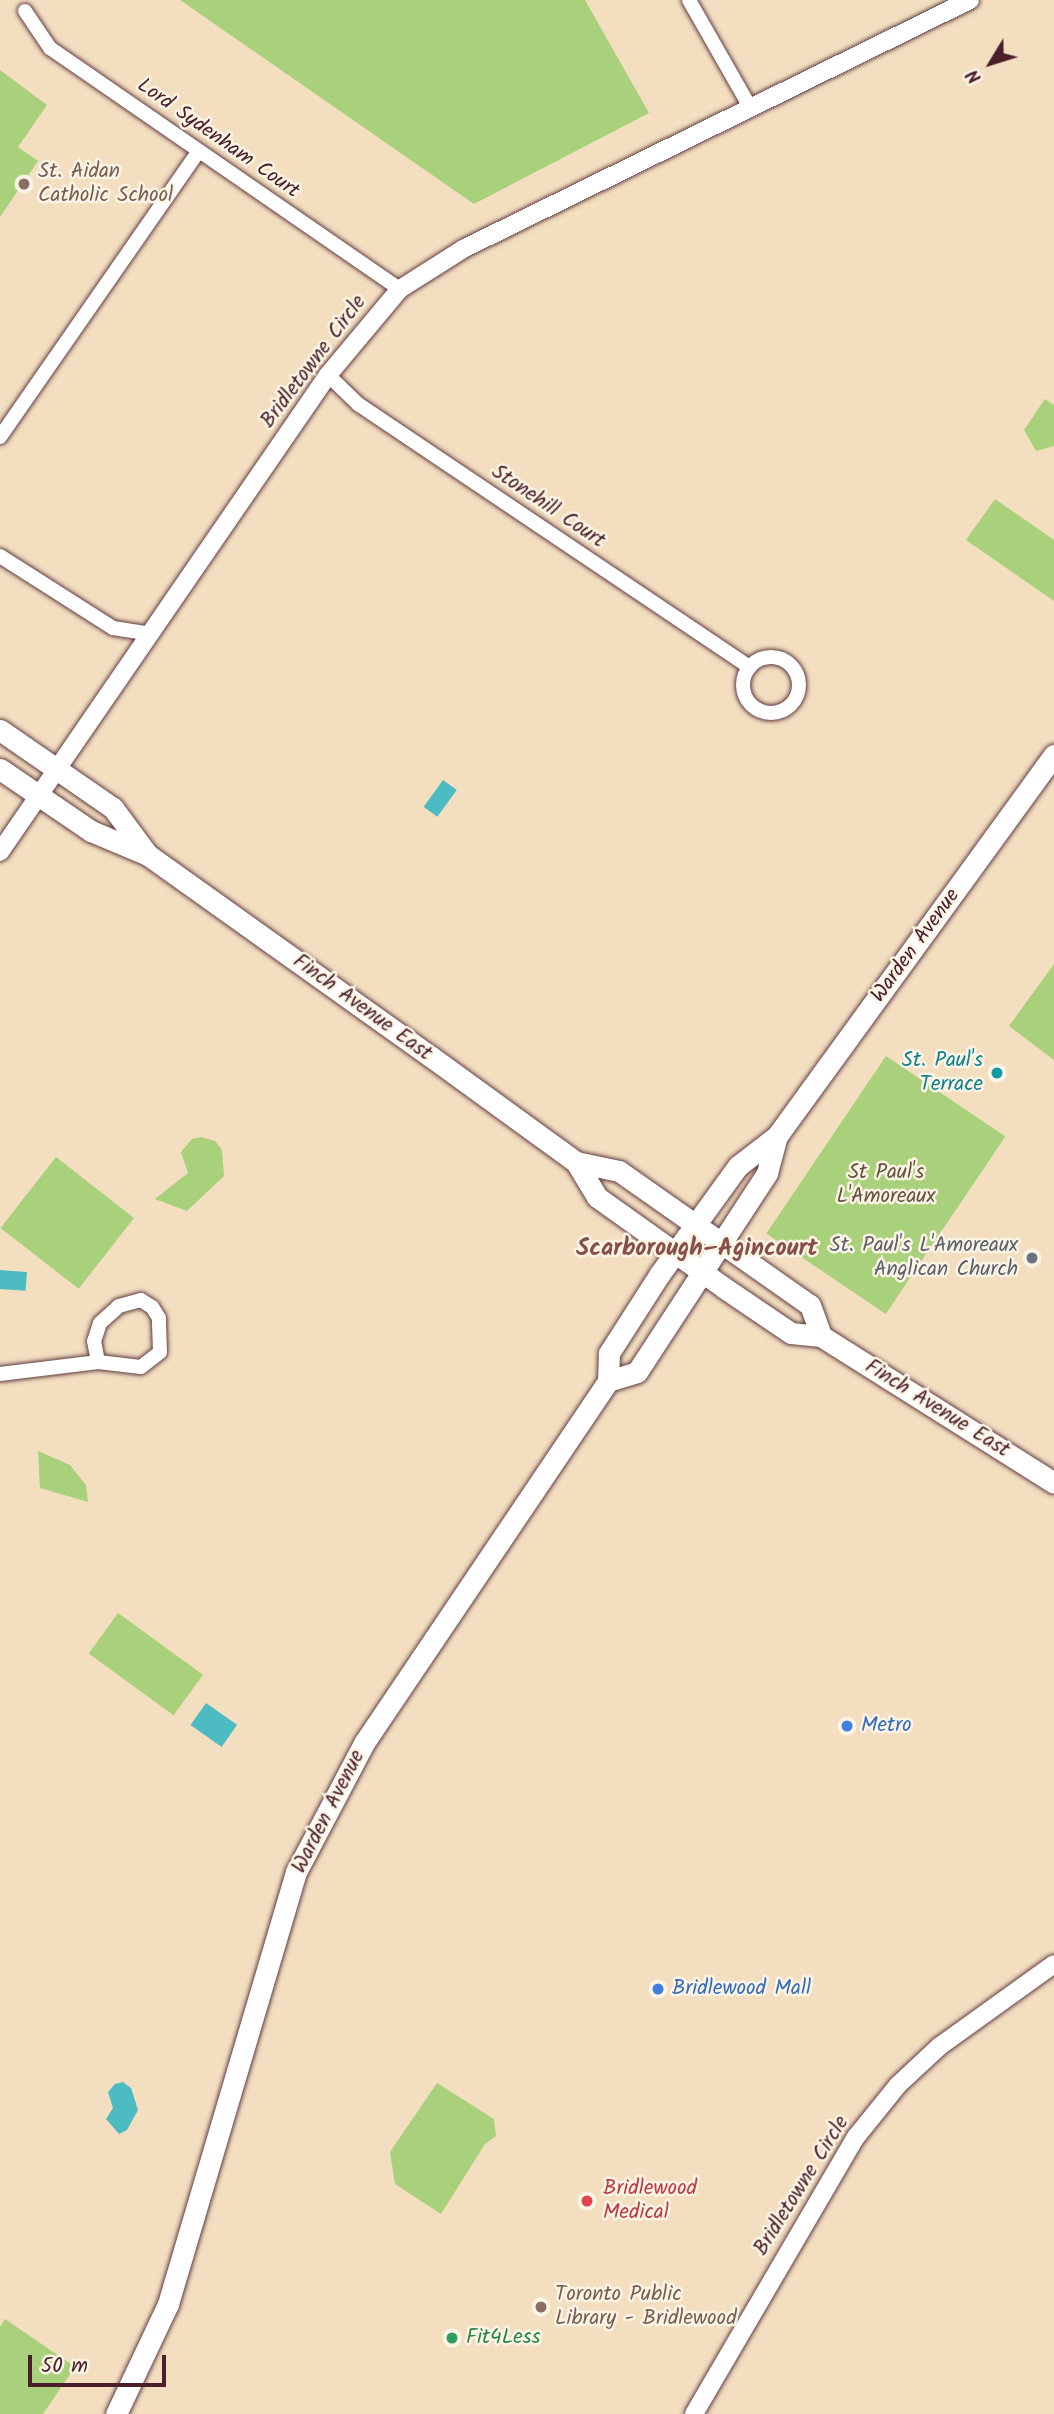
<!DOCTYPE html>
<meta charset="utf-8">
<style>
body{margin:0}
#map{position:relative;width:1054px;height:2414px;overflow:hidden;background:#f3dec0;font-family:Kalam,sans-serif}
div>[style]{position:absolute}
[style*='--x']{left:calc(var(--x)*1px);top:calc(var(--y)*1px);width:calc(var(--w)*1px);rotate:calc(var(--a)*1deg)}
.green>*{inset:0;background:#a9d07a;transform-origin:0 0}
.water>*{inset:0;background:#4dbcc2;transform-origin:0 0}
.roads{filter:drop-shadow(0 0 2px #633c41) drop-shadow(0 0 2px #633c41)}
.minor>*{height:14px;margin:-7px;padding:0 7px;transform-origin:7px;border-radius:7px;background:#fff}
.minor>.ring{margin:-7px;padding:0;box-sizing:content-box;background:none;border:14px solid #fff;border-radius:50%}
.tertiary>*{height:18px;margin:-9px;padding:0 9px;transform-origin:9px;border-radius:9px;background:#fff}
.secondary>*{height:21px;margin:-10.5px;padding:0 10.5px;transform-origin:10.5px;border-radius:10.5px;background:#fff}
.dots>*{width:19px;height:19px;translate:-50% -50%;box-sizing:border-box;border:4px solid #fcf5e5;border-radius:50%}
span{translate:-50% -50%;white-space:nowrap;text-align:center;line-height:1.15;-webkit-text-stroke:5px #fcf5e5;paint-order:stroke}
.street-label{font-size:21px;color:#4a1f2b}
.education-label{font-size:21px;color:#785e54}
.left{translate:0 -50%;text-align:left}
.culture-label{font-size:21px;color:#0d838f}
.right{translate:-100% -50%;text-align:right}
.park-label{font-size:21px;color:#665443}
.worship-label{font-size:21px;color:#5b616d}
.shop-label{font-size:21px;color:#366cbe}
.health-label{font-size:21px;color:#be3a42}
.leisure-label{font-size:21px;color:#27864d}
.quarter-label{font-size:24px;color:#864f4b;font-weight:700}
.north{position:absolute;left:956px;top:28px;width:70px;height:70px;-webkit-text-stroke:5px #fcf5e5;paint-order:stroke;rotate:232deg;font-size:19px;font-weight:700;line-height:28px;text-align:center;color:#4a1f2b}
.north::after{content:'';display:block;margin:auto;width:24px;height:32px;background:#4a1f2b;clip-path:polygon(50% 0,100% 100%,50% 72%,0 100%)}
.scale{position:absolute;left:28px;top:2355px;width:138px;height:32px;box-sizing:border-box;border:4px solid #4a1f2b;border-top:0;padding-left:9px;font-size:21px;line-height:24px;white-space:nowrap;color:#4a1f2b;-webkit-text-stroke:5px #fcf5e5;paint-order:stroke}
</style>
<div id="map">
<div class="green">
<div style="clip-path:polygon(180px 0,585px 0,649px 113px,474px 204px)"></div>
<div style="clip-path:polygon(0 70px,47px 105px,18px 147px,38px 161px,0 217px)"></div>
<div style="clip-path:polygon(1045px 399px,1054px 405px,1054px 446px,1036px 451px,1024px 430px)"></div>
<div style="clip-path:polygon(995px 499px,1054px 540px,1054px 601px,966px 540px)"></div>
<div style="clip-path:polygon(1054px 964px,1054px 1060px,1009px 1026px)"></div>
<div style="left:886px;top:1056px;width:144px;height:214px;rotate:34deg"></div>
<div style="clip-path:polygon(201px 1137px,215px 1141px,222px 1150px,224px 1176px,187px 1211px,155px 1199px,188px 1173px,181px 1152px,192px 1139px)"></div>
<div style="left:56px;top:1157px;width:99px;height:90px;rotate:38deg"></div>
<div style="clip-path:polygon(38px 1451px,70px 1465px,86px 1485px,88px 1502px,40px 1488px)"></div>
<div style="left:118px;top:1613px;width:105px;height:50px;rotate:36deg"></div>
<div style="clip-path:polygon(437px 2083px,494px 2119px,496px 2136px,485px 2144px,441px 2214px,395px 2184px,390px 2152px)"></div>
<div style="clip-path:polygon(5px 2319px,75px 2367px,43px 2414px,0 2414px,0 2327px)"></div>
</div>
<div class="water">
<div style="left:443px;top:780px;width:17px;height:33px;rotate:36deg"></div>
<div style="left:0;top:1270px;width:27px;height:19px;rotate:4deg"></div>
<div style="left:206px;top:1703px;width:38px;height:27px;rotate:35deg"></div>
<div style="clip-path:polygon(123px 2082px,131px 2088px,138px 2110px,127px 2130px,119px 2134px,106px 2119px,113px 2108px,108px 2092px,115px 2084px)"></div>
</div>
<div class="roads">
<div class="minor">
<div style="--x:689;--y:0;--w:123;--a:60.3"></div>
<div style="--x:25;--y:11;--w:45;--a:56"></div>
<div style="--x:50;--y:48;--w:425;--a:34.6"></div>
<div style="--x:328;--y:375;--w:42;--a:44"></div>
<div style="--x:358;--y:404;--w:472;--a:33.9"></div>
<div style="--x:0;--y:437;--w:348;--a:-55.2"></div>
<div style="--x:0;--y:556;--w:134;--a:32.5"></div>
<div style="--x:113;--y:628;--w:37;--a:9"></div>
<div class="ring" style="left:743px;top:657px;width:42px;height:42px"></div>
<div style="--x:0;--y:1374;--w:99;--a:-7"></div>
<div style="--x:98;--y:1362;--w:43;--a:6.6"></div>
<div style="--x:141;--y:1367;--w:24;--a:-38"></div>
<div style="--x:160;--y:1352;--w:34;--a:-92"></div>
<div style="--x:159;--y:1318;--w:13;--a:-122"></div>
<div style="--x:152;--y:1307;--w:13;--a:-148"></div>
<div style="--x:141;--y:1300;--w:23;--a:165"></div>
<div style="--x:119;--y:1306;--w:25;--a:138"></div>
<div style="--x:100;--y:1323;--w:19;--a:108"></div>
<div style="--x:94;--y:1341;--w:21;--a:79"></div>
</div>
<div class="tertiary">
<div style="--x:0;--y:852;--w:579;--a:-55.49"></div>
<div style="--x:328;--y:375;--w:112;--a:-50.1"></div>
<div style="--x:400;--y:289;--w:75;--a:-32.4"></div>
<div style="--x:463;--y:249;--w:565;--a:-26.16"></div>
<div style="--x:694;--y:2414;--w:321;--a:-59.7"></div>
<div style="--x:856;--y:2137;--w:67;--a:-51.1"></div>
<div style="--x:898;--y:2085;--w:57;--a:-42.9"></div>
<div style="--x:940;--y:2046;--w:140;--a:-35.7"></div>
</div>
<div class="secondary">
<div style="--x:0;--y:730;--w:137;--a:34.6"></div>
<div style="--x:113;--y:808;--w:57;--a:53.5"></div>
<div style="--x:0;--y:769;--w:110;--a:34.3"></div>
<div style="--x:91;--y:831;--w:62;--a:22.8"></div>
<div style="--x:148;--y:855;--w:346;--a:35.5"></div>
<div style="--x:430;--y:1056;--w:180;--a:36"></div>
<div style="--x:576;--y:1162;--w:41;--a:59"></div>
<div style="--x:597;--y:1197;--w:155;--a:35.5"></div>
<div style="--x:723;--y:1287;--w:82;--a:34.1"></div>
<div style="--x:791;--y:1333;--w:30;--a:6"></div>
<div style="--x:821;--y:1336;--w:275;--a:32.2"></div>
<div style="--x:576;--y:1162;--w:44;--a:11.8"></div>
<div style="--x:619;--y:1171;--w:233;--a:35.1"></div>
<div style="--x:810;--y:1305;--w:33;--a:70"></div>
<div style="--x:608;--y:1381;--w:30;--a:-17"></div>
<div style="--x:637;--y:1372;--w:238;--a:-56.8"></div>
<div style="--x:767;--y:1173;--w:38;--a:-75"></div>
<div style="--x:116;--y:2414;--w:122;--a:-64.7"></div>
<div style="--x:168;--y:2304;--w:451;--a:-73.5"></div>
<div style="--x:296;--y:1872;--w:146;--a:-62.2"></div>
<div style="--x:364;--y:1743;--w:437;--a:-56"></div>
<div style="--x:608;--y:1381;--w:28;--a:-88"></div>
<div style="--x:609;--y:1353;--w:93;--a:-57.3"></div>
<div style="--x:659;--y:1275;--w:135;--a:-54.1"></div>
<div style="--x:738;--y:1166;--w:49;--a:-37.6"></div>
<div style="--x:777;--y:1136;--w:471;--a:-54"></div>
</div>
</div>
<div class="dots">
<div style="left:24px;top:184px;background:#8d6e63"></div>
<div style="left:997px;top:1073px;background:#0f9aa8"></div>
<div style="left:1032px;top:1258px;background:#6b7280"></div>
<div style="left:847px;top:1726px;background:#3f7fe0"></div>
<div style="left:658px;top:1989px;background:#3f7fe0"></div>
<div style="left:587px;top:2201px;background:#e0444e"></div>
<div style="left:541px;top:2307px;background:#8d6e63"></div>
<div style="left:452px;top:2338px;background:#2e9e5b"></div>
</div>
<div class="street-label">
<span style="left:218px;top:139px;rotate:35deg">Lord Sydenham Court</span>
<span style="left:314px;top:362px;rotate:-53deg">Bridletowne Circle</span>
<span style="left:548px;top:507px;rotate:34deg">Stonehill Court</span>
<span style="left:916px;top:946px;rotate:-54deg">Warden Avenue</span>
<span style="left:362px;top:1008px;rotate:36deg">Finch Avenue East</span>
<span style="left:937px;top:1409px;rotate:32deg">Finch Avenue East</span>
<span style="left:329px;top:1812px;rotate:-63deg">Warden Avenue</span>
<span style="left:802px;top:2186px;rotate:-58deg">Bridletowne Circle</span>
</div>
<div class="education-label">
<span class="left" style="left:38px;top:184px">St. Aidan<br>Catholic School</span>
<span class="left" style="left:555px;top:2307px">Toronto Public<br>Library - Bridlewood</span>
</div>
<div class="culture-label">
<span class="right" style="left:983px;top:1073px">St. Paul's<br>Terrace</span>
</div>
<div class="park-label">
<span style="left:886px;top:1185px">St Paul's<br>L'Amoreaux</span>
</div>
<div class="worship-label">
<span class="right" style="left:1018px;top:1258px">St. Paul's L'Amoreaux<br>Anglican Church</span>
</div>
<div class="shop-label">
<span class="left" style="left:861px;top:1726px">Metro</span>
<span class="left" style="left:672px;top:1989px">Bridlewood Mall</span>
</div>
<div class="health-label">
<span class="left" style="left:603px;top:2201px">Bridlewood<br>Medical</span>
</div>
<div class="leisure-label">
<span class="left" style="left:466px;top:2338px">Fit4Less</span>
</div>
<div class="quarter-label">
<span style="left:697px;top:1249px">Scarborough–Agincourt</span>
</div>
<div class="north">N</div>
<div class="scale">50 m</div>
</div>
